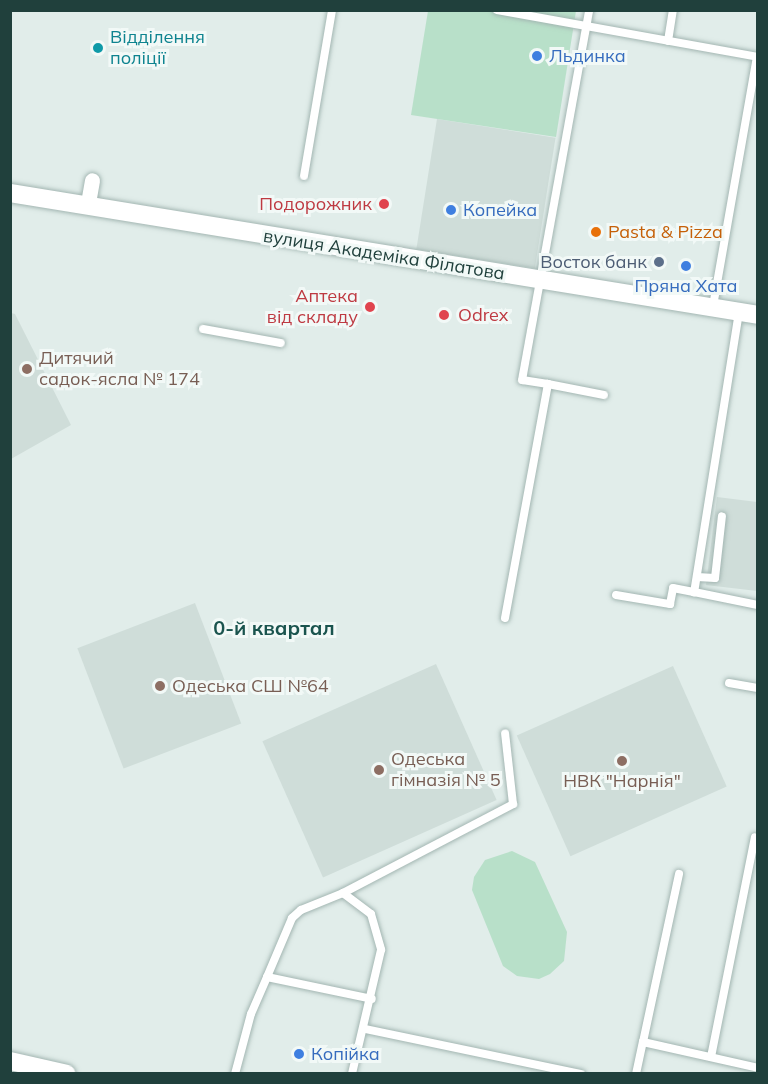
<!DOCTYPE html>
<meta charset="utf-8">
<style>
body{margin:0}
#map{position:relative;width:768px;height:1084px;overflow:hidden;background:#e1edea;font-family:Mulish,sans-serif}
div>[style]{position:absolute}
[style*='--x']{left:calc(var(--x)*1px);top:calc(var(--y)*1px);width:calc(var(--w)*1px);rotate:calc(var(--a)*1deg)}
.built>*{inset:0;background:#cfddd9;transform-origin:0 0}
.green>*{inset:0;background:#b8e0c9}
.roads{filter:drop-shadow(0 0 2px #a3b6b2) drop-shadow(0 0 2px #a3b6b2)}
.service>*{height:8px;margin:-4px;padding:0 4px;transform-origin:4px;border-radius:4px;background:#fff}
.minor>*{height:15px;margin:-7.5px;padding:0 7.5px;transform-origin:7.5px;border-radius:7.5px;background:#fff}
.secondary>*{height:18px;margin:-9px;padding:0 9px;transform-origin:9px;border-radius:9px;background:#fff}
.dots>*{width:16px;height:16px;translate:-50% -50%;box-sizing:border-box;border:3px solid #f2f9f7;border-radius:50%}
span{translate:-50% -50%;white-space:nowrap;text-align:center;line-height:1.15;-webkit-text-stroke:6px #f2f9f7;paint-order:stroke}
.culture-label{font-size:18px;color:#0d838f}
.left{translate:0 -50%;text-align:left}
.shop-label{font-size:18px;color:#366cbe}
.health-label{font-size:18px;color:#be3a42}
.right{translate:-100% -50%;text-align:right}
.food-label{font-size:18px;color:#c56008}
.street-label{font-size:18px;color:#20403c}
.service-label{font-size:18px;color:#4e5e75}
.education-label{font-size:18px;color:#785e54}
.neighbourhood-label{font-size:20px;color:#1a544e;font-weight:700}
.frame{position:absolute;inset:0;border:12px solid #20403c;pointer-events:none}
</style>
<div id="map">
<div class="built">
<div style="left:437px;top:119px;width:120px;height:132px;rotate:9deg"></div>
<div style="clip-path:polygon(11px 313px,15px 314px,71px 425px,11px 459px)"></div>
<div style="clip-path:polygon(717px 497px,757px 502px,757px 591px,706px 585px)"></div>
<div style="left:195px;top:603px;width:129px;height:126px;rotate:69deg"></div>
<div style="left:436px;top:664px;width:149px;height:190px;rotate:66deg"></div>
<div style="left:673px;top:666px;width:132px;height:171px;rotate:66deg"></div>
</div>
<div class="green">
<div style="clip-path:polygon(428px 11px,576px 11px,556px 137px,411px 115px)"></div>
<div style="clip-path:polygon(512px 851px,535px 862px,567px 932px,564px 961px,550px 974px,539px 979px,517px 976px,503px 966px,472px 890px,474px 877px,485px 860px)"></div>
</div>
<div class="roads">
<div class="service">
<div style="--x:497;--y:10;--w:265;--a:10.2"></div>
<div style="--x:668;--y:41;--w:31;--a:-81"></div>
<div style="--x:304;--y:176;--w:168;--a:-80.4"></div>
<div style="--x:713;--y:306;--w:253;--a:-80"></div>
<div style="--x:739;--y:312;--w:284;--a:99.1"></div>
<div style="--x:694;--y:592;--w:65;--a:11.5"></div>
<div style="--x:203;--y:329;--w:79;--a:10.2"></div>
<div style="--x:548;--y:384;--w:57;--a:11.1"></div>
<div style="--x:697;--y:577;--w:18;--a:3"></div>
<div style="--x:715;--y:578;--w:62;--a:-83.6"></div>
<div style="--x:616;--y:595;--w:55;--a:9.5"></div>
<div style="--x:670;--y:604;--w:16;--a:-79"></div>
<div style="--x:673;--y:588;--w:21;--a:11"></div>
<div style="--x:505;--y:618;--w:238;--a:-79.6"></div>
<div style="--x:548;--y:384;--w:26;--a:-171"></div>
<div style="--x:522;--y:380;--w:376;--a:-79.7"></div>
<div style="--x:729;--y:683;--w:29;--a:10"></div>
<div style="--x:343;--y:893;--w:35;--a:37"></div>
<div style="--x:371;--y:914;--w:37;--a:74"></div>
<div style="--x:381;--y:950;--w:127;--a:103.2"></div>
<div style="--x:267;--y:977;--w:64;--a:-67"></div>
<div style="--x:292;--y:918;--w:12;--a:-42"></div>
<div style="--x:301;--y:910;--w:45;--a:-22"></div>
<div style="--x:343;--y:893;--w:192;--a:-27.6"></div>
<div style="--x:513;--y:804;--w:71;--a:-96.4"></div>
<div style="--x:365;--y:1029;--w:221;--a:11.8"></div>
<div style="--x:643;--y:1042;--w:172;--a:-77.9"></div>
<div style="--x:711;--y:1057;--w:224;--a:-78.7"></div>
<div style="--x:235;--y:1074;--w:62;--a:-75.1"></div>
<div style="--x:251;--y:1014;--w:40;--a:-66.6"></div>
<div style="--x:267;--y:977;--w:107;--a:11.8"></div>
<div style="--x:636;--y:1074;--w:33;--a:-78"></div>
<div style="--x:643;--y:1042;--w:118;--a:12.7"></div>
</div>
<div class="minor">
<div style="--x:88;--y:203;--w:23;--a:-80"></div>
</div>
<div class="secondary">
<div style="--x:10;--y:193;--w:758;--a:9.26"></div>
<div style="--x:10;--y:1061;--w:58;--a:12.8"></div>
</div>
</div>
<div class="dots">
<div style="left:98px;top:48px;background:#0f9aa8"></div>
<div style="left:537px;top:56px;background:#3f7fe0"></div>
<div style="left:384px;top:204px;background:#e0444e"></div>
<div style="left:451px;top:210px;background:#3f7fe0"></div>
<div style="left:596px;top:232px;background:#e8710a"></div>
<div style="left:659px;top:262px;background:#5c6f8a"></div>
<div style="left:686px;top:266px;background:#3f7fe0"></div>
<div style="left:370px;top:307px;background:#e0444e"></div>
<div style="left:444px;top:315px;background:#e0444e"></div>
<div style="left:27px;top:369px;background:#8d6e63"></div>
<div style="left:160px;top:686px;background:#8d6e63"></div>
<div style="left:622px;top:761px;background:#8d6e63"></div>
<div style="left:379px;top:770px;background:#8d6e63"></div>
<div style="left:299px;top:1054px;background:#3f7fe0"></div>
</div>
<div class="culture-label">
<span class="left" style="left:110px;top:48px">Відділення<br>поліції</span>
</div>
<div class="shop-label">
<span class="left" style="left:549px;top:56px">Льдинка</span>
<span class="left" style="left:463px;top:210px">Копейка</span>
<span style="left:686px;top:286px">Пряна Хата</span>
<span class="left" style="left:311px;top:1054px">Копійка</span>
</div>
<div class="health-label">
<span class="right" style="left:372px;top:204px">Подорожник</span>
<span class="right" style="left:358px;top:307px">Аптека<br>від складу</span>
<span class="left" style="left:458px;top:315px">Odrex</span>
</div>
<div class="food-label">
<span class="left" style="left:608px;top:232px">Pasta &amp; Pizza</span>
</div>
<div class="street-label">
<span style="left:384px;top:255px;rotate:9deg">вулиця Академіка Філатова</span>
</div>
<div class="service-label">
<span class="right" style="left:647px;top:262px">Восток банк</span>
</div>
<div class="education-label">
<span class="left" style="left:39px;top:369px">Дитячий<br>садок-ясла № 174</span>
<span class="left" style="left:172px;top:686px">Одеська СШ №64</span>
<span class="left" style="left:391px;top:770px">Одеська<br>гімназія № 5</span>
<span style="left:622px;top:781px">НВК "Нарнія"</span>
</div>
<div class="neighbourhood-label">
<span style="left:274px;top:627px">0-й квартал</span>
</div>
<div class="frame"></div>
</div>
